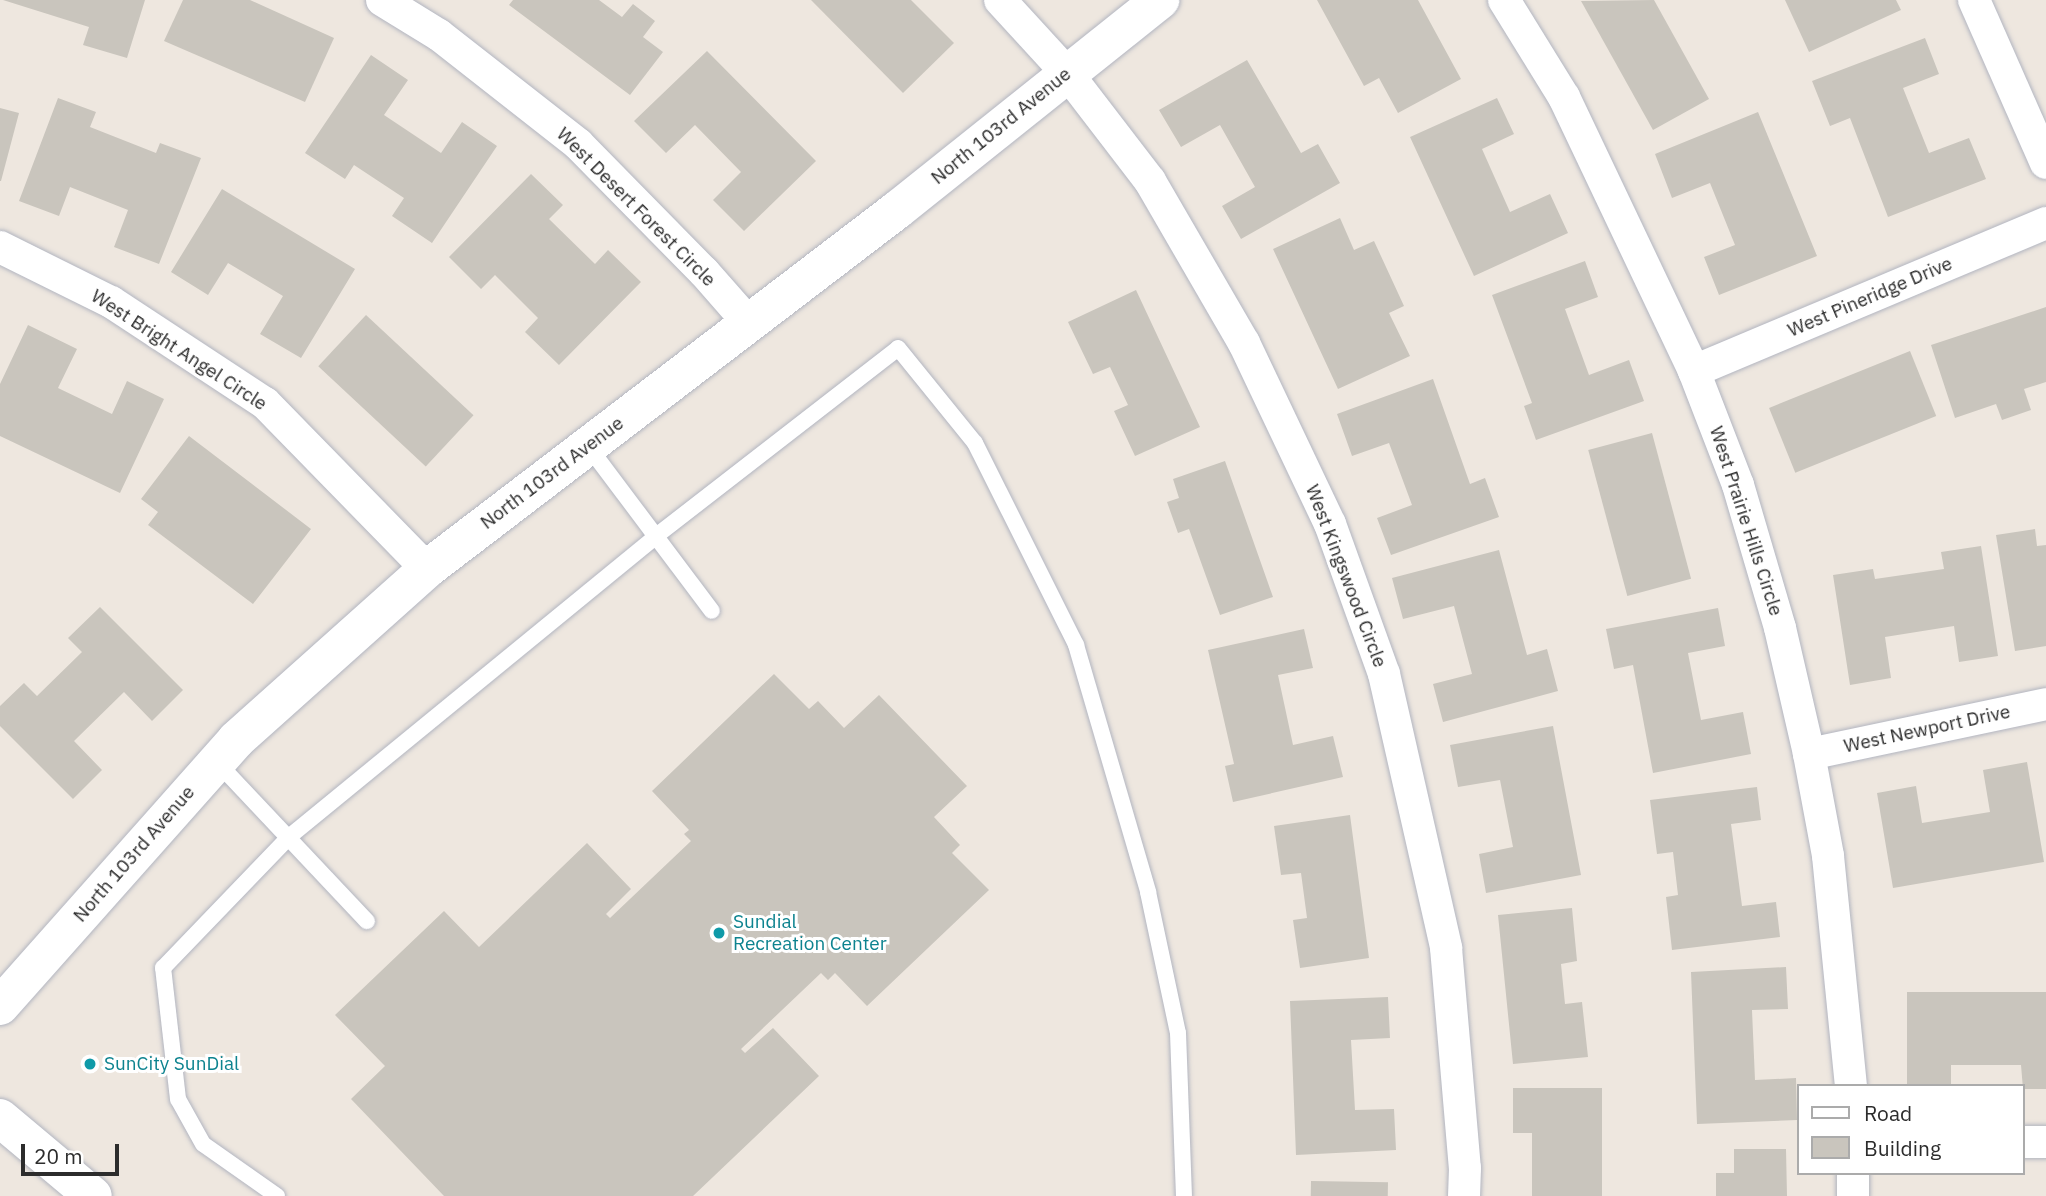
<!DOCTYPE html>
<style>
body{margin:0}
#map{position:relative;width:2046px;height:1196px;overflow:hidden;background:#eee7df;font-family:"IBM Plex Sans",sans-serif}
div>[style]{position:absolute}
[style*='--x']{left:calc(var(--x)*1px);top:calc(var(--y)*1px);width:calc(var(--w)*1px);rotate:calc(var(--a)*1deg)}
.building>*{inset:0;background:#c9c5bd;transform-origin:0 0}
.roads{filter:drop-shadow(0 0 2px #b2b5c0) drop-shadow(0 0 2px #b2b5c0)}
.service>*{height:16px;margin:-8px;padding:0 8px;transform-origin:8px;border-radius:8px;background:#fff}
.minor>*{height:32px;margin:-16px;padding:0 16px;transform-origin:16px;border-radius:16px;background:#fff}
.tertiary>*{height:38px;margin:-19px;padding:0 19px;transform-origin:19px;border-radius:19px;background:#fff}
.dots>*{width:19px;height:19px;translate:-50% -50%;box-sizing:border-box;border:4px solid #fff;border-radius:50%}
span{translate:-50% -50%;white-space:nowrap;text-align:center;line-height:1.15;-webkit-text-stroke:6px #fff;paint-order:stroke}
.street-label{font-size:19px;color:#2c2c2c}
.culture-label{font-size:19px;color:#0d838f}
.left{translate:0 -50%;text-align:left}
.legend{position:absolute;left:1797px;top:1084px;width:228px;height:91px;box-sizing:border-box;background:#fff;border:2px solid #ababab;margin:0;padding:9px 12px;list-style:none;font-size:21px;color:#2c2c2c}
.legend li{display:flex;align-items:center;gap:14px;height:35px}
.legend b{width:35px;border:2px solid #ababab}
.scale{position:absolute;left:21px;top:1144px;width:98px;height:32px;box-sizing:border-box;border:4px solid #2c2c2c;border-top:0;padding-left:9px;font-size:21px;line-height:24px;white-space:nowrap;color:#2c2c2c;-webkit-text-stroke:5px #fff;paint-order:stroke}
</style>
<div id="map">
<div class="building">
<div style="clip-path:polygon(3px 0,145px 0,127px 58px,83px 45px,89px 27px)"></div>
<div style="clip-path:polygon(183px 0,250px 0,334px 38px,305px 102px,164px 41px)"></div>
<div style="clip-path:polygon(513px 0,599px 0,622px 17px,633px 4px,655px 21px,643px 37px,663px 52px,630px 95px,509px 5px)"></div>
<div style="clip-path:polygon(811px 0,911px 0,954px 43px,903px 93px)"></div>
<div style="clip-path:polygon(1317px 0,1418px 0,1461px 79px,1398px 113px,1379px 78px,1364px 86px)"></div>
<div style="clip-path:polygon(1654px 0,1709px 99px,1653px 130px,1581px 1px)"></div>
<div style="clip-path:polygon(1785px 0,1896px 0,1901px 10px,1809px 52px)"></div>
<div style="clip-path:polygon(1925px 38px,1939px 74px,1903px 88px,1929px 153px,1969px 138px,1986px 179px,1888px 217px,1850px 118px,1830px 126px,1812px 81px)"></div>
<div style="clip-path:polygon(707px 51px,816px 161px,744px 231px,713px 200px,741px 172px,695px 125px,666px 153px,634px 121px)"></div>
<div style="clip-path:polygon(371px 55px,408px 80px,384px 115px,441px 153px,462px 122px,497px 146px,432px 243px,392px 216px,404px 198px,354px 165px,345px 179px,305px 153px)"></div>
<div style="clip-path:polygon(1247px 60px,1301px 153px,1318px 144px,1340px 183px,1241px 239px,1222px 206px,1255px 187px,1220px 125px,1181px 147px,1159px 110px)"></div>
<div style="clip-path:polygon(58px 98px,96px 112px,90px 127px,156px 153px,160px 143px,201px 158px,159px 264px,114px 247px,128px 210px,70px 187px,59px 216px,19px 201px)"></div>
<div style="clip-path:polygon(1497px 98px,1514px 134px,1482px 149px,1510px 212px,1550px 194px,1568px 233px,1474px 276px,1410px 137px)"></div>
<div style="clip-path:polygon(0 108px,19px 113px,1px 181px,0 181px)"></div>
<div style="clip-path:polygon(1758px 112px,1817px 256px,1719px 295px,1704px 257px,1735px 245px,1710px 183px,1672px 198px,1655px 154px)"></div>
<div style="clip-path:polygon(531px 174px,563px 205px,549px 219px,595px 264px,608px 250px,641px 282px,559px 365px,525px 332px,538px 318px,495px 275px,481px 289px,449px 257px)"></div>
<div style="clip-path:polygon(222px 189px,355px 269px,301px 358px,260px 334px,283px 296px,228px 263px,208px 295px,171px 272px)"></div>
<div style="clip-path:polygon(1340px 218px,1354px 250px,1374px 241px,1404px 306px,1389px 313px,1410px 356px,1338px 389px,1273px 249px)"></div>
<div style="clip-path:polygon(1585px 261px,1598px 297px,1565px 309px,1589px 375px,1629px 360px,1644px 401px,1536px 440px,1524px 406px,1532px 403px,1492px 295px)"></div>
<div style="clip-path:polygon(1136px 290px,1200px 427px,1135px 456px,1114px 411px,1128px 405px,1110px 367px,1093px 374px,1068px 322px)"></div>
<div style="clip-path:polygon(2046px 307px,2046px 382px,2024px 389px,2031px 410px,2002px 420px,1996px 404px,1955px 418px,1931px 345px)"></div>
<div style="left:366px;top:315px;width:147px;height:70px;rotate:43deg"></div>
<div style="clip-path:polygon(28px 325px,77px 349px,58px 388px,112px 414px,127px 381px,164px 399px,120px 493px,0 436px,0 384px)"></div>
<div style="left:1910px;top:351px;width:70px;height:152px;rotate:68deg"></div>
<div style="clip-path:polygon(1433px 379px,1470px 484px,1485px 478px,1499px 517px,1391px 555px,1377px 518px,1412px 505px,1389px 443px,1352px 456px,1337px 414px)"></div>
<div style="left:1652px;top:433px;width:151px;height:66px;rotate:75deg"></div>
<div style="clip-path:polygon(189px 436px,311px 529px,253px 604px,148px 525px,158px 512px,141px 499px)"></div>
<div style="clip-path:polygon(1225px 461px,1273px 597px,1220px 615px,1189px 529px,1178px 533px,1167px 502px,1179px 498px,1173px 479px)"></div>
<div style="clip-path:polygon(2035px 529px,2037px 546px,2046px 545px,2046px 646px,2015px 651px,1996px 535px)"></div>
<div style="clip-path:polygon(1981px 546px,1998px 656px,1959px 662px,1954px 626px,1885px 637px,1891px 678px,1850px 685px,1833px 575px,1873px 569px,1875px 579px,1944px 569px,1941px 552px)"></div>
<div style="clip-path:polygon(1499px 550px,1527px 655px,1547px 649px,1558px 691px,1443px 722px,1433px 684px,1472px 674px,1454px 606px,1403px 619px,1392px 578px)"></div>
<div style="clip-path:polygon(100px 607px,183px 690px,152px 721px,124px 692px,74px 741px,102px 770px,73px 799px,0 726px,0 706px,24px 683px,37px 696px,82px 652px,68px 638px)"></div>
<div style="clip-path:polygon(1718px 608px,1725px 646px,1688px 653px,1701px 720px,1743px 712px,1751px 754px,1653px 773px,1633px 665px,1614px 669px,1606px 629px)"></div>
<div style="clip-path:polygon(1304px 629px,1313px 668px,1278px 675px,1293px 745px,1333px 736px,1343px 777px,1233px 802px,1225px 766px,1234px 764px,1208px 650px)"></div>
<div style="clip-path:polygon(774px 674px,809px 709px,818px 701px,844px 728px,879px 695px,967px 786px,934px 817px,960px 845px,952px 853px,989px 890px,867px 1006px,835px 973px,828px 980px,821px 973px,741px 1049px,745px 1053px,773px 1028px,819px 1076px,693px 1196px,444px 1196px,351px 1099px,385px 1066px,335px 1015px,444px 911px,479px 947px,587px 843px,631px 889px,606px 914px,610px 918px,691px 841px,684px 834px,689px 830px,652px 791px)"></div>
<div style="clip-path:polygon(1553px 726px,1581px 875px,1486px 893px,1479px 854px,1513px 847px,1500px 780px,1458px 787px,1450px 745px)"></div>
<div style="clip-path:polygon(2027px 762px,2044px 862px,1893px 888px,1877px 793px,1916px 786px,1922px 823px,1990px 812px,1983px 770px)"></div>
<div style="clip-path:polygon(1757px 787px,1761px 820px,1731px 824px,1742px 906px,1776px 902px,1780px 937px,1672px 950px,1666px 897px,1678px 895px,1673px 852px,1657px 854px,1650px 800px)"></div>
<div style="clip-path:polygon(1350px 815px,1369px 958px,1300px 968px,1293px 920px,1307px 918px,1301px 873px,1281px 875px,1274px 826px)"></div>
<div style="clip-path:polygon(1572px 908px,1577px 961px,1561px 964px,1565px 1004px,1582px 1002px,1588px 1057px,1513px 1064px,1498px 915px)"></div>
<div style="clip-path:polygon(1786px 967px,1788px 1009px,1752px 1010px,1755px 1080px,1796px 1078px,1797px 1120px,1697px 1124px,1691px 972px)"></div>
<div style="clip-path:polygon(1907px 992px,2046px 992px,2046px 1089px,2023px 1089px,2021px 1065px,1951px 1065px,1951px 1086px,1907px 1086px)"></div>
<div style="clip-path:polygon(1388px 997px,1390px 1038px,1351px 1040px,1355px 1110px,1394px 1109px,1396px 1150px,1296px 1155px,1290px 1001px)"></div>
<div style="clip-path:polygon(1513px 1088px,1602px 1088px,1602px 1196px,1532px 1196px,1532px 1133px,1513px 1133px)"></div>
<div style="clip-path:polygon(1734px 1149px,1786px 1149px,1787px 1196px,1716px 1196px,1716px 1173px,1734px 1173px)"></div>
<div style="left:1311px;top:1181px;width:77px;height:15px;rotate:1deg"></div>
</div>
<div class="roads">
<div class="service">
<div style="--x:588;--y:446;--w:206;--a:53.1"></div>
<div style="--x:216;--y:761;--w:220;--a:46.7"></div>
<div style="--x:277;--y:1196;--w:90;--a:-144.9"></div>
<div style="--x:203;--y:1144;--w:51;--a:-119.1"></div>
<div style="--x:178;--y:1099;--w:132;--a:-96.5"></div>
<div style="--x:163;--y:968;--w:183;--a:-46.1"></div>
<div style="--x:290;--y:836;--w:473;--a:-39.3"></div>
<div style="--x:656;--y:536;--w:306;--a:-37.8"></div>
<div style="--x:898;--y:348;--w:122;--a:51"></div>
<div style="--x:975;--y:443;--w:226;--a:63.4"></div>
<div style="--x:1076;--y:645;--w:257;--a:73.7"></div>
<div style="--x:1148;--y:892;--w:144;--a:78"></div>
<div style="--x:1178;--y:1033;--w:163;--a:87.9"></div>
</div>
<div class="minor">
<div style="--x:382;--y:0;--w:67;--a:31.6"></div>
<div style="--x:439;--y:35;--w:177;--a:38.1"></div>
<div style="--x:578;--y:144;--w:180;--a:45.5"></div>
<div style="--x:704;--y:272;--w:67;--a:48.7"></div>
<div style="--x:1000;--y:0;--w:99;--a:47.5"></div>
<div style="--x:1067;--y:73;--w:136;--a:52.5"></div>
<div style="--x:1150;--y:181;--w:187;--a:59.9"></div>
<div style="--x:1244;--y:343;--w:200;--a:64.6"></div>
<div style="--x:1330;--y:524;--w:159;--a:70.2"></div>
<div style="--x:1384;--y:674;--w:281;--a:77.2"></div>
<div style="--x:1446;--y:948;--w:221;--a:85.1"></div>
<div style="--x:1465;--y:1168;--w:28;--a:92"></div>
<div style="--x:1504;--y:0;--w:114;--a:58.3"></div>
<div style="--x:1564;--y:97;--w:303;--a:64.6"></div>
<div style="--x:1694;--y:371;--w:122;--a:68.9"></div>
<div style="--x:1738;--y:485;--w:149;--a:73.6"></div>
<div style="--x:1780;--y:628;--w:129;--a:77"></div>
<div style="--x:1809;--y:754;--w:104;--a:79.4"></div>
<div style="--x:1828;--y:856;--w:231;--a:84.3"></div>
<div style="--x:1974;--y:0;--w:178;--a:66.2"></div>
<div style="--x:0;--y:247;--w:124;--a:26.4"></div>
<div style="--x:111;--y:302;--w:184;--a:33.3"></div>
<div style="--x:265;--y:403;--w:232;--a:45.7"></div>
<div style="--x:1694;--y:371;--w:382;--a:-22.8"></div>
<div style="--x:1809;--y:754;--w:242;--a:-11.9"></div>
<div style="--x:2023;--y:1142;--w:23;--a:0"></div>
<div style="--x:1853;--y:1173;--w:23;--a:90"></div>
</div>
<div class="tertiary">
<div style="--x:0;--y:1006;--w:356;--a:-48.4"></div>
<div style="--x:236;--y:740;--w:256;--a:-41.8"></div>
<div style="--x:427;--y:569;--w:591;--a:-37.37"></div>
<div style="--x:897;--y:210;--w:337;--a:-38.6"></div>
<div style="--x:0;--y:1118;--w:121;--a:40"></div>
</div>
</div>
<div class="dots">
<div style="left:719px;top:933px;background:#0f9aa8"></div>
<div style="left:90px;top:1064px;background:#0f9aa8"></div>
</div>
<div class="street-label">
<span style="left:1001px;top:126px;rotate:-39deg">North 103rd Avenue</span>
<span style="left:636px;top:207px;rotate:45deg">West Desert Forest Circle</span>
<span style="left:1870px;top:297px;rotate:-23deg">West Pineridge Drive</span>
<span style="left:179px;top:350px;rotate:33deg">West Bright Angel Circle</span>
<span style="left:552px;top:473px;rotate:-37deg">North 103rd Avenue</span>
<span style="left:1746px;top:521px;rotate:72deg">West Prairie Hills Circle</span>
<span style="left:1346px;top:576px;rotate:69deg">West Kingswood Circle</span>
<span style="left:1927px;top:729px;rotate:-12deg">West Newport Drive</span>
<span style="left:134px;top:854px;rotate:-49deg">North 103rd Avenue</span>
</div>
<div class="culture-label">
<span class="left" style="left:733px;top:933px">Sundial<br>Recreation Center</span>
<span class="left" style="left:104px;top:1064px">SunCity SunDial</span>
</div>
<ul class="legend">
<li><b style="height:9px;background:#fff"></b>Road</li>
<li><b style="height:19px;background:#c9c5bd"></b>Building</li>
</ul>
<div class="scale">20 m</div>
</div>
